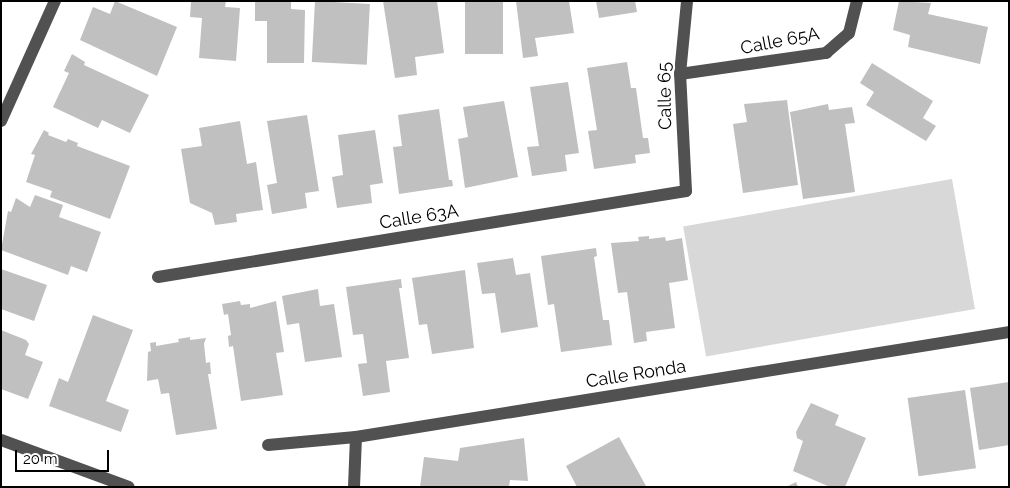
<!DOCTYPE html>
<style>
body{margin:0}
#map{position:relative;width:1010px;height:488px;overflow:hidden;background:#fff;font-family:Raleway,sans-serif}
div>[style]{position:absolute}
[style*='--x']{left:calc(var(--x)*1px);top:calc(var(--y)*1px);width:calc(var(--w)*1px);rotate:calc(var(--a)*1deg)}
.green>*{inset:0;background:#d8d8d8;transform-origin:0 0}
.building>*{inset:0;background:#c0c0c0;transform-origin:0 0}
.minor>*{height:12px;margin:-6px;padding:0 6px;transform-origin:6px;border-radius:6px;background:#515151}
span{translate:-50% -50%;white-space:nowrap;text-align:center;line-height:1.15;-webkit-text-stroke:4.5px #fff;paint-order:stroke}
.street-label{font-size:18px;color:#000}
.frame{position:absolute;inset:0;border:2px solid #000;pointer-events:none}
.scale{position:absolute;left:15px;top:450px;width:94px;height:22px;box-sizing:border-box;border:2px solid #000;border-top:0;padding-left:6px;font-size:15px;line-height:18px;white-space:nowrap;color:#000;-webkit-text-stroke:4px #fff;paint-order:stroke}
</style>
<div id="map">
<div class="green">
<div style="left:952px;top:179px;width:132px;height:273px;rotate:80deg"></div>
</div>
<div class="building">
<div style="clip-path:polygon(115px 1px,177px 27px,157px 76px,80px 40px,93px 7px,110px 14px)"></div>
<div style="clip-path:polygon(191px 1px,226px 1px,225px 7px,240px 8px,236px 61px,199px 58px,202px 18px,190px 17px)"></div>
<div style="clip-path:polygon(255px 1px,291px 1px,291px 9px,305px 10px,304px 63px,267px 63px,267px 21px,255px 21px)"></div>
<div style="left:315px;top:1px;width:55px;height:61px;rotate:3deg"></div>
<div style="clip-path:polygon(383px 1px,437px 1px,444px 53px,415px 57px,417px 75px,395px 78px)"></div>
<div style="left:465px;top:1px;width:38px;height:53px"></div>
<div style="clip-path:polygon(516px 1px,569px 1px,574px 33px,535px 38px,538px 56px,523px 58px)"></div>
<div style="clip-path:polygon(596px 1px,635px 1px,637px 12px,599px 18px)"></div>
<div style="clip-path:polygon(899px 1px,931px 3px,928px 14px,988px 27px,980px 64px,908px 47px,910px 35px,893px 30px)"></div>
<div style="clip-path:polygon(72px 54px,85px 62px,84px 65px,149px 95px,130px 133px,102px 120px,98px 128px,53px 107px,69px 73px,64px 71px)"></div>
<div style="clip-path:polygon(627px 62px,631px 88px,636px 88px,643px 138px,648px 138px,650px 153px,635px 155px,636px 163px,594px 169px,588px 131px,597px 130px,587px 68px)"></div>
<div style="clip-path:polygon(872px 63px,933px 101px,923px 118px,936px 126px,926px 141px,866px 105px,874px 92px,860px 83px)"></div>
<div style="clip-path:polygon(568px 82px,579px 153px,565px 155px,567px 171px,532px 176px,527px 147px,539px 146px,530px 87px)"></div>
<div style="clip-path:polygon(787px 100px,798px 185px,743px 193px,733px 124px,747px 122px,744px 104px)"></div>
<div style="clip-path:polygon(504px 101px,518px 177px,465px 188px,458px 139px,468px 137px,463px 107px)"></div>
<div style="clip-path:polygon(828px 104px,829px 110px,852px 107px,855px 123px,845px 124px,855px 192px,803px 199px,790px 112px)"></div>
<div style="clip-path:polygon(439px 109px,449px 180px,452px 180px,453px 186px,399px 194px,393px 147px,402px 146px,398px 115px)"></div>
<div style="clip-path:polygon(307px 115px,319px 191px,305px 193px,307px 208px,272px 214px,267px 185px,277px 183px,267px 121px)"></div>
<div style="clip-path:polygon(240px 121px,247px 164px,256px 162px,263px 210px,236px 214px,237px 222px,215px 225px,212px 213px,190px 203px,181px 149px,202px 146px,199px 128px)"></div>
<div style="clip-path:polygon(44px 130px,49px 133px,48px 135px,66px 142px,68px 139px,78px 143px,77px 146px,130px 166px,110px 219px,50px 197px,52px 191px,26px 182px,35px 155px,31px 154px)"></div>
<div style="clip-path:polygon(375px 130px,383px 183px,370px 185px,372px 203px,337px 208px,332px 177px,343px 175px,338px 135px)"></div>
<div style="clip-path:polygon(35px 195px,63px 205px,59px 217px,101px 232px,87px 272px,71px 266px,68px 275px,1px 250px,8px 211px,11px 212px,16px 198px,30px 207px)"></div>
<div style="clip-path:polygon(649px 236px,649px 239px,665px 237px,666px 241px,682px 238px,688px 280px,669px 283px,675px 328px,646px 332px,647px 341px,634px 343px,627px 292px,618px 293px,611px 243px,639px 241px,638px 237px)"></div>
<div style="clip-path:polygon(596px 248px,597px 256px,594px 257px,603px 320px,609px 320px,612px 345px,561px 352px,554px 304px,548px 305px,541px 256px)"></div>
<div style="clip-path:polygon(513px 258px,516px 275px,530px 273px,538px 327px,501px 333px,495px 293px,482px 294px,477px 263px)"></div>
<div style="clip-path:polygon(1px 269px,47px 285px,34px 321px,1px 309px)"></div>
<div style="clip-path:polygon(465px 270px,474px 348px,432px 354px,427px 324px,419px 325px,412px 278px)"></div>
<div style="clip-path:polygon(401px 279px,402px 288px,399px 288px,409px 358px,386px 361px,390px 392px,363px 396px,358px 364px,367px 363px,363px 334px,353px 335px,346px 287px)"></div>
<div style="clip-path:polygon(318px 289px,320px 306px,334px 304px,342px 357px,305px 362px,299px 323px,287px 325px,282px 296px)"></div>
<div style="clip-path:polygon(240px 301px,241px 305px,250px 304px,250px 308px,276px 301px,284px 352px,276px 353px,283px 395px,241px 401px,233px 346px,229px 347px,228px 336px,231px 335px,228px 314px,224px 315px,222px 304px)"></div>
<div style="clip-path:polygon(93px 315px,133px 330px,106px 401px,129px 410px,121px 432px,49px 406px,59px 378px,68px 382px)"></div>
<div style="clip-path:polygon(1px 330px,26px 340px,29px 344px,25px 355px,43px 362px,28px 399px,1px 389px)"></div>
<div style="clip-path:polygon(190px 337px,190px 340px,206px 338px,204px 344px,206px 363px,210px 362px,211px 374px,208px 374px,217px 429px,176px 435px,169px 393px,161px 394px,158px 379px,147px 381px,148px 352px,151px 351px,150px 343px,156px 342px,156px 346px,179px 342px,178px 339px)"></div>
<div style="clip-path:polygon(1009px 382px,1009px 445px,979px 450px,970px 388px)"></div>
<div style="left:965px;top:390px;width:79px;height:58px;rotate:82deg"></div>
<div style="clip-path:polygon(811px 403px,839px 415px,835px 425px,866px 438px,845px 487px,830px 487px,793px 471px,803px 441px,797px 438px,796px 432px)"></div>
<div style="clip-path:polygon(619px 437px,646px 486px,577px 487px,566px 466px)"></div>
<div style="clip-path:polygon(524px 438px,528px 481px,510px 480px,509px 487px,420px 487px,424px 457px,458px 461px,460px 448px)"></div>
<div style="clip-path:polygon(796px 482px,798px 487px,786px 487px)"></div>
</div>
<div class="minor">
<div style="--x:680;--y:74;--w:148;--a:-8.2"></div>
<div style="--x:826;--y:53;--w:30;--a:-41"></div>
<div style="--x:849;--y:33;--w:33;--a:-76"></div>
<div style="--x:1;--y:121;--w:132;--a:-65.8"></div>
<div style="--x:158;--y:277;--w:535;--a:-9.25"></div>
<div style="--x:686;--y:191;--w:117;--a:-92.9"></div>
<div style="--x:680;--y:74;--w:73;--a:-84.5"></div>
<div style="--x:1;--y:440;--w:136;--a:20.2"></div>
<div style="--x:268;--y:445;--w:88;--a:-5.2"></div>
<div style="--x:356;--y:437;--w:661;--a:-9.13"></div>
<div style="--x:354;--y:487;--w:50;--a:-87.7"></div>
</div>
<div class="street-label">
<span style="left:780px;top:41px;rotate:-11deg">Calle 65A</span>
<span style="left:665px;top:96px;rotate:-91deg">Calle 65</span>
<span style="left:419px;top:217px;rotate:-9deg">Calle 63A</span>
<span style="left:636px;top:374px;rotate:-9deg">Calle Ronda</span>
</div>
<div class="frame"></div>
<div class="scale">20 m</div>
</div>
